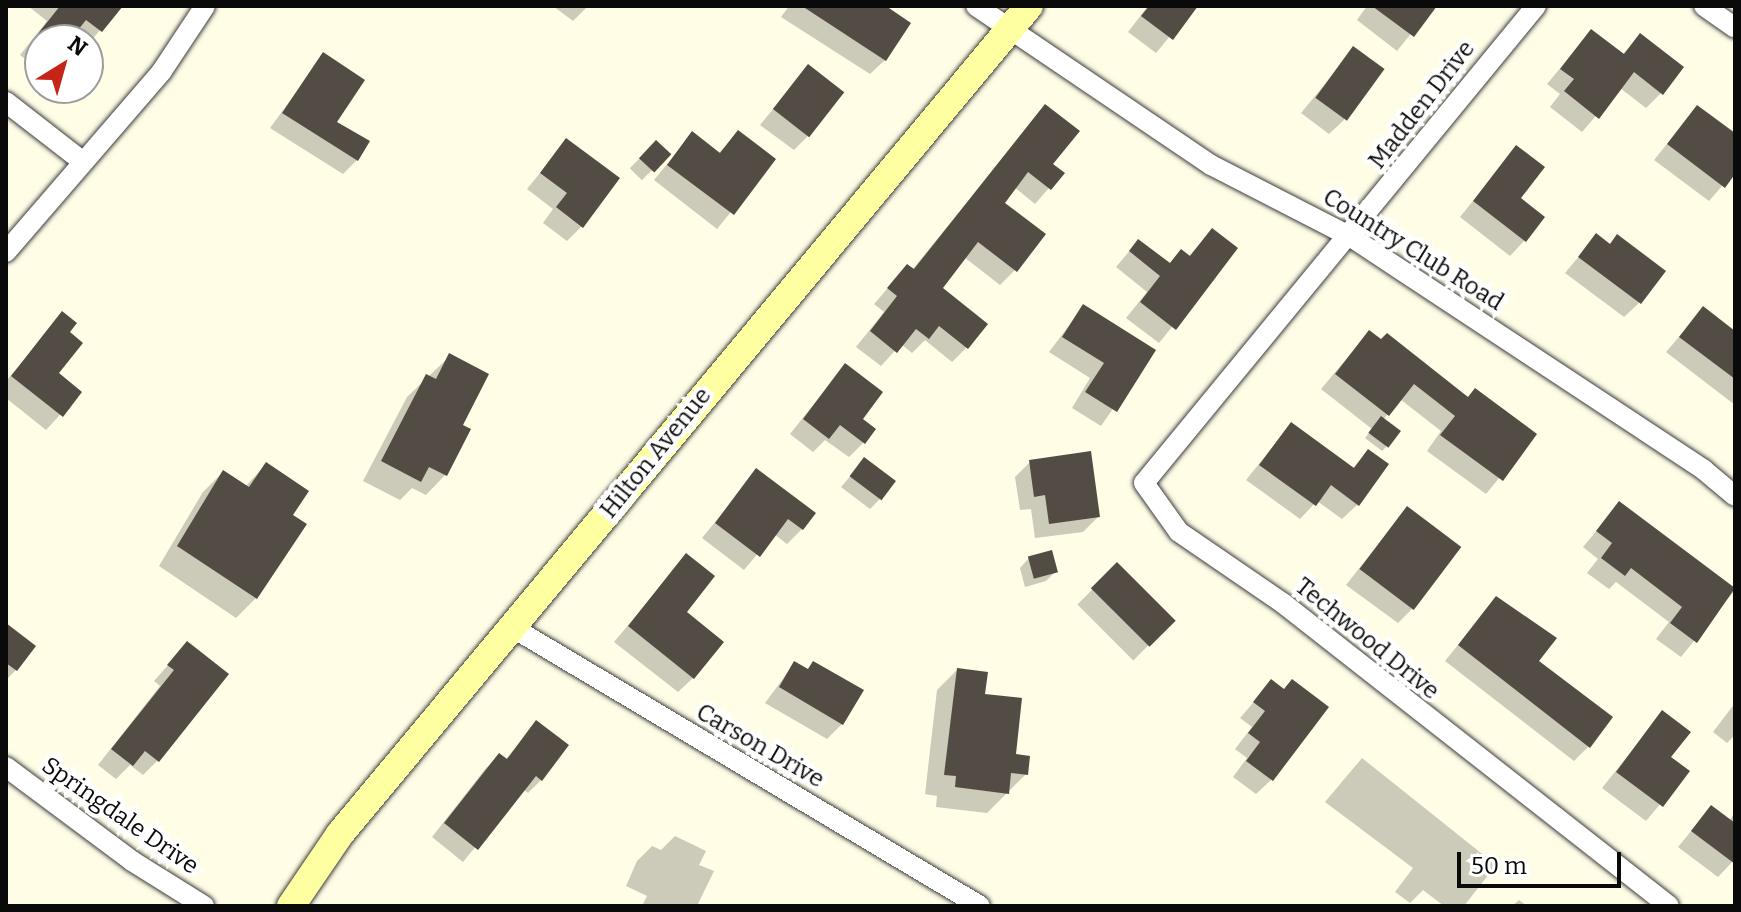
<!DOCTYPE html>
<style>
body{margin:0}
#map{position:relative;width:1741px;height:912px;overflow:hidden;background:#fffde6;font-family:Bitter,serif}
div>[style]{position:absolute}
[style*='--x']{left:calc(var(--x)*1px);top:calc(var(--y)*1px);width:calc(var(--w)*1px);rotate:calc(var(--a)*1deg)}
.shadow>*{inset:0;background:#0003;transform-origin:0 0}
.building>*{inset:0;background:#534c45;transform-origin:0 0}
.roads{filter:drop-shadow(0 0 2px #3d3d3d) drop-shadow(0 0 2px #3d3d3d)}
.street>*{height:20px;margin:-10px;padding:0 10px;transform-origin:10px;border-radius:10px;background:#fff}
.secondary>*{height:28px;margin:-14px;padding:0 14px;transform-origin:14px;border-radius:14px;background:#fdffa1}
span{translate:-50% -50%;white-space:nowrap;text-align:center;line-height:1.15;-webkit-text-stroke:8px #fff;paint-order:stroke}
.street-label{font-size:24px;color:#0a0a0a}
.frame{position:absolute;inset:0;border:8px solid #0a0a0a;pointer-events:none}
.north{position:absolute;left:24px;top:24px;width:80px;height:80px;box-sizing:border-box;background:#fff;border:2px solid #9d9d9d;border-radius:50%;rotate:37deg;font-size:22px;font-weight:700;line-height:32px;text-align:center;color:#0a0a0a}
.north::after{content:'';display:block;margin:auto;width:28px;height:36px;background:#c52416;clip-path:polygon(50% 0,100% 100%,50% 72%,0 100%)}
.scale{position:absolute;left:1457px;top:852px;width:164px;height:36px;box-sizing:border-box;border:4px solid #0a0a0a;border-top:0;padding-left:10px;font-size:24px;line-height:28px;white-space:nowrap;color:#0a0a0a;-webkit-text-stroke:6px #fff;paint-order:stroke}
</style>
<div id="map">
<div class="shadow">
<div style="clip-path:polygon(28px 6px,121px 6px,88px 44px,72px 35px,67px 40px,40px 40px,40px 70px,20px 55px,47px 21px)"></div>
<div style="clip-path:polygon(553px 6px,588px 6px,573px 21px)"></div>
<div style="clip-path:polygon(789px 6px,882px 6px,885px 60px,870px 74px,781px 17px)"></div>
<div style="clip-path:polygon(1148px 6px,1195px 6px,1156px 53px,1128px 32px)"></div>
<div style="clip-path:polygon(1367px 6px,1433px 6px,1397px 51px,1357px 20px)"></div>
<div style="clip-path:polygon(1591px 31px,1622px 55px,1640px 36px,1661px 93px,1646px 108px,1620px 88px,1582px 132px,1550px 107px,1560px 94px,1547px 84px)"></div>
<div style="clip-path:polygon(1354px 49px,1344px 120px,1329px 134px,1301px 113px)"></div>
<div style="clip-path:polygon(324px 54px,334px 123px,357px 160px,343px 174px,270px 128px)"></div>
<div style="clip-path:polygon(808px 67px,808px 136px,794px 150px,760px 125px)"></div>
<div style="clip-path:polygon(1045px 107px,1051px 165px,1062px 173px,1035px 204px,1014px 187px,1002px 203px,1015px 270px,1000px 285px,964px 257px,940px 288px,967px 347px,952px 362px,925px 340px,912px 353px,901px 344px,881px 366px,856px 347px,884px 312px,874px 304px,907px 266px,912px 270px)"></div>
<div style="clip-path:polygon(1697px 107px,1735px 136px,1735px 171px,1709px 201px,1654px 160px)"></div>
<div style="clip-path:polygon(738px 132px,774px 159px,717px 229px,654px 180px,692px 134px,718px 154px)"></div>
<div style="clip-path:polygon(566px 141px,582px 226px,567px 241px,543px 223px,553px 209px,527px 189px)"></div>
<div style="left:656px;top:142px;width:17px;height:37px;rotate:45deg"></div>
<div style="clip-path:polygon(1516px 148px,1524px 241px,1510px 256px,1460px 217px)"></div>
<div style="clip-path:polygon(1212px 231px,1235px 249px,1159px 343px,1126px 318px,1147px 292px,1116px 267px,1138px 241px,1169px 264px,1181px 252px,1188px 257px)"></div>
<div style="clip-path:polygon(1596px 236px,1639px 303px,1624px 317px,1565px 273px)"></div>
<div style="clip-path:polygon(1083px 307px,1153px 351px,1101px 426px,1072px 408px,1090px 378px,1049px 352px)"></div>
<div style="clip-path:polygon(1703px 309px,1735px 333px,1735px 405px,1666px 352px)"></div>
<div style="clip-path:polygon(63px 314px,67px 333px,56px 374px,80px 393px,46px 430px,6px 398px,6px 381px)"></div>
<div style="clip-path:polygon(1369px 332px,1467px 399px,1535px 434px,1486px 494px,1427px 451px,1441px 431px,1400px 399px,1383px 420px,1386px 447px,1382px 451px,1365px 438px,1372px 429px,1321px 389px)"></div>
<div style="clip-path:polygon(450px 356px,460px 426px,445px 475px,426px 495px,412px 488px,400px 500px,363px 481px,407px 397px)"></div>
<div style="clip-path:polygon(845px 365px,863px 443px,849px 457px,825px 440px,813px 452px,790px 434px)"></div>
<div style="clip-path:polygon(1291px 424px,1352px 469px,1368px 452px,1357px 505px,1342px 519px,1317px 501px,1300px 519px,1246px 480px)"></div>
<div style="clip-path:polygon(865px 459px,880px 499px,870px 509px,841px 487px)"></div>
<div style="clip-path:polygon(1030px 462px,1098px 517px,1083px 532px,1035px 538px,1031px 509px,1020px 510px,1015px 477px)"></div>
<div style="clip-path:polygon(266px 464px,290px 516px,256px 598px,236px 618px,159px 566px,203px 492px,223px 472px,245px 487px)"></div>
<div style="clip-path:polygon(757px 471px,802px 529px,787px 544px,774px 534px,744px 570px,702px 538px)"></div>
<div style="clip-path:polygon(1619px 504px,1735px 590px,1681px 657px,1656px 639px,1669px 622px,1616px 582px,1609px 589px,1587px 573px,1598px 559px,1583px 547px)"></div>
<div style="clip-path:polygon(1407px 508px,1412px 609px,1398px 623px,1346px 585px)"></div>
<div style="clip-path:polygon(686px 556px,684px 612px,693px 678px,678px 692px,614px 642px)"></div>
<div style="clip-path:polygon(1029px 558px,1056px 571px,1046px 581px,1025px 587px,1020px 568px)"></div>
<div style="left:1117px;top:565px;width:79px;height:56px;rotate:45deg"></div>
<div style="clip-path:polygon(1496px 598px,1589px 746px,1574px 761px,1445px 661px)"></div>
<div style="clip-path:polygon(6px 630px,16px 670px,6px 680px)"></div>
<div style="clip-path:polygon(187px 644px,158px 760px,143px 775px,130px 765px,116px 779px,98px 765px,160px 686px,154px 681px)"></div>
<div style="clip-path:polygon(813px 663px,842px 724px,827px 739px,765px 703px,794px 664px,806px 671px)"></div>
<div style="clip-path:polygon(957px 670px,983px 696px,1026px 774px,987px 813px,936px 807px,937px 796px,925px 794px,937px 690px)"></div>
<div style="clip-path:polygon(1271px 682px,1271px 780px,1256px 794px,1233px 777px,1247px 758px,1235px 749px,1252px 727px,1240px 718px)"></div>
<div style="clip-path:polygon(1735px 703px,1735px 735px,1727px 743px,1713px 732px)"></div>
<div style="clip-path:polygon(1662px 713px,1669px 758px,1687px 772px,1646px 821px,1602px 788px)"></div>
<div style="clip-path:polygon(537px 723px,541px 780px,528px 793px,523px 789px,463px 862px,432px 837px,486px 768px,499px 755px,505px 760px)"></div>
<div style="clip-path:polygon(1362px 758px,1496px 865px,1464px 906px,1444px 906px,1423px 890px,1410px 903px,1395px 892px,1413px 868px,1325px 802px)"></div>
<div style="clip-path:polygon(1711px 807px,1729px 821px,1735px 812px,1735px 859px,1718px 877px,1678px 847px)"></div>
<div style="clip-path:polygon(675px 836px,706px 851px,699px 865px,714px 871px,697px 906px,642px 906px,647px 896px,626px 886px,637px 861px,652px 846px,661px 850px)"></div>
<div style="clip-path:polygon(1519px 900px,1527px 906px,1512px 906px)"></div>
</div>
<div class="building">
<div style="clip-path:polygon(60px 6px,123px 6px,102px 32px,86px 20px,70px 40px,33px 40px)"></div>
<div style="clip-path:polygon(802px 6px,886px 6px,911px 23px,886px 61px)"></div>
<div style="clip-path:polygon(1149px 6px,1198px 6px,1173px 40px,1141px 16px)"></div>
<div style="clip-path:polygon(1372px 6px,1437px 6px,1414px 37px)"></div>
<div style="clip-path:polygon(1591px 29px,1624px 54px,1640px 33px,1684px 67px,1663px 95px,1634px 72px,1599px 119px,1564px 91px,1574px 79px,1560px 69px)"></div>
<div style="left:1353px;top:46px;width:39px;height:64px;rotate:36deg"></div>
<div style="clip-path:polygon(323px 52px,365px 80px,337px 122px,370px 141px,358px 161px,282px 113px)"></div>
<div style="left:808px;top:64px;width:46px;height:57px;rotate:38deg"></div>
<div style="clip-path:polygon(1045px 104px,1080px 131px,1053px 164px,1065px 173px,1051px 190px,1028px 172px,1005px 203px,1046px 234px,1017px 272px,978px 242px,943px 288px,988px 324px,968px 349px,939px 326px,929px 339px,916px 329px,897px 353px,870px 331px,897px 296px,887px 288px,907px 264px,914px 269px)"></div>
<div style="clip-path:polygon(1697px 105px,1735px 133px,1735px 174px,1725px 188px,1667px 144px)"></div>
<div style="clip-path:polygon(738px 130px,776px 159px,734px 215px,667px 165px,692px 131px,720px 153px)"></div>
<div style="clip-path:polygon(566px 138px,620px 178px,583px 228px,556px 207px,567px 193px,540px 173px)"></div>
<div style="left:656px;top:140px;width:21px;height:25px;rotate:43deg"></div>
<div style="clip-path:polygon(1516px 145px,1545px 167px,1521px 198px,1545px 217px,1526px 242px,1473px 201px)"></div>
<div style="clip-path:polygon(1212px 228px,1238px 248px,1176px 330px,1140px 302px,1160px 276px,1129px 251px,1138px 239px,1170px 263px,1181px 249px,1190px 256px)"></div>
<div style="clip-path:polygon(1596px 233px,1610px 244px,1617px 234px,1666px 271px,1641px 304px,1578px 257px)"></div>
<div style="clip-path:polygon(1083px 304px,1156px 350px,1117px 412px,1085px 392px,1104px 363px,1062px 337px)"></div>
<div style="clip-path:polygon(1703px 306px,1735px 331px,1735px 379px,1679px 337px)"></div>
<div style="clip-path:polygon(62px 311px,77px 323px,70px 332px,83px 343px,59px 373px,82px 392px,63px 417px,11px 376px)"></div>
<div style="clip-path:polygon(1369px 330px,1381px 339px,1387px 333px,1468px 397px,1475px 388px,1537px 434px,1503px 481px,1440px 435px,1455px 416px,1414px 384px,1389px 416px,1335px 374px)"></div>
<div style="clip-path:polygon(449px 353px,489px 374px,463px 425px,471px 429px,447px 476px,429px 467px,421px 482px,381px 461px,426px 374px,436px 379px)"></div>
<div style="clip-path:polygon(845px 363px,883px 392px,863px 419px,876px 429px,865px 444px,840px 425px,829px 439px,803px 419px)"></div>
<div style="left:1381px;top:416px;width:25px;height:21px;rotate:37deg"></div>
<div style="clip-path:polygon(1291px 422px,1354px 468px,1368px 449px,1389px 464px,1359px 506px,1331px 485px,1316px 506px,1259px 465px)"></div>
<div style="clip-path:polygon(1091px 451px,1100px 517px,1049px 524px,1045px 495px,1034px 497px,1029px 460px)"></div>
<div style="left:864px;top:457px;width:40px;height:24px;rotate:37deg"></div>
<div style="clip-path:polygon(266px 462px,309px 491px,293px 515px,307px 524px,257px 599px,177px 546px,223px 470px,249px 487px)"></div>
<div style="clip-path:polygon(756px 468px,816px 513px,803px 530px,788px 519px,760px 557px,715px 523px)"></div>
<div style="clip-path:polygon(1619px 501px,1735px 588px,1697px 643px,1670px 623px,1682px 607px,1631px 568px,1625px 576px,1601px 558px,1612px 543px,1596px 531px)"></div>
<div style="left:1407px;top:506px;width:68px;height:79px;rotate:37deg"></div>
<div style="left:1052px;top:550px;width:23px;height:25px;rotate:75deg"></div>
<div style="clip-path:polygon(686px 553px,715px 576px,687px 612px,724px 642px,694px 679px,628px 626px)"></div>
<div style="left:1117px;top:562px;width:83px;height:37px;rotate:45deg"></div>
<div style="clip-path:polygon(1496px 596px,1557px 638px,1539px 661px,1613px 717px,1590px 748px,1458px 645px)"></div>
<div style="clip-path:polygon(6px 623px,36px 646px,17px 671px,6px 663px)"></div>
<div style="clip-path:polygon(187px 641px,229px 674px,159px 762px,145px 751px,133px 766px,111px 749px,174px 670px,167px 665px)"></div>
<div style="clip-path:polygon(794px 661px,808px 669px,813px 661px,864px 690px,843px 725px,779px 687px)"></div>
<div style="clip-path:polygon(957px 668px,988px 672px,985px 694px,1022px 698px,1016px 754px,1030px 756px,1028px 775px,1011px 773px,1009px 794px,955px 787px,956px 776px,944px 775px)"></div>
<div style="clip-path:polygon(1271px 679px,1284px 689px,1292px 679px,1329px 707px,1273px 781px,1246px 761px,1260px 742px,1248px 733px,1265px 711px,1253px 702px)"></div>
<div style="clip-path:polygon(1662px 710px,1691px 732px,1671px 757px,1690px 771px,1663px 807px,1616px 772px)"></div>
<div style="clip-path:polygon(536px 720px,569px 745px,542px 781px,536px 776px,478px 850px,444px 823px,499px 753px,507px 759px)"></div>
<div style="clip-path:polygon(1711px 805px,1735px 823px,1735px 864px,1691px 831px)"></div>
</div>
<div class="roads">
<div class="street">
<div style="--x:976;--y:6;--w:284;--a:34.1"></div>
<div style="--x:1211;--y:165;--w:157;--a:27.2"></div>
<div style="--x:1351;--y:237;--w:423;--a:33.4"></div>
<div style="--x:1704;--y:470;--w:40;--a:40"></div>
<div style="--x:1536;--y:6;--w:617;--a:129.41"></div>
<div style="--x:1144;--y:483;--w:60;--a:54.5"></div>
<div style="--x:1179;--y:532;--w:127;--a:34.4"></div>
<div style="--x:1284;--y:604;--w:489;--a:38.1"></div>
<div style="--x:1704;--y:6;--w:38;--a:35"></div>
<div style="--x:6;--y:102;--w:96;--a:37.8"></div>
<div style="--x:6;--y:252;--w:239;--a:-49.2"></div>
<div style="--x:162;--y:71;--w:78;--a:-56.5"></div>
<div style="--x:515;--y:629;--w:541;--a:30.78"></div>
<div style="--x:6;--y:767;--w:157;--a:36.7"></div>
<div style="--x:132;--y:861;--w:85;--a:32"></div>
</div>
<div class="secondary">
<div style="--x:291;--y:906;--w:87;--a:-55.8"></div>
<div style="--x:340;--y:834;--w:1077;--a:-50.24"></div>
</div>
</div>
<div class="street-label">
<span style="left:1422px;top:105px;rotate:-52deg">Madden Drive</span>
<span style="left:1413px;top:250px;rotate:32deg">Country Club Road</span>
<span style="left:656px;top:453px;rotate:-51deg">Hilton Avenue</span>
<span style="left:1367px;top:639px;rotate:39deg">Techwood Drive</span>
<span style="left:760px;top:746px;rotate:30deg">Carson Drive</span>
<span style="left:120px;top:816px;rotate:35deg">Springdale Drive</span>
</div>
<div class="frame"></div>
<div class="north">N</div>
<div class="scale">50 m</div>
</div>
